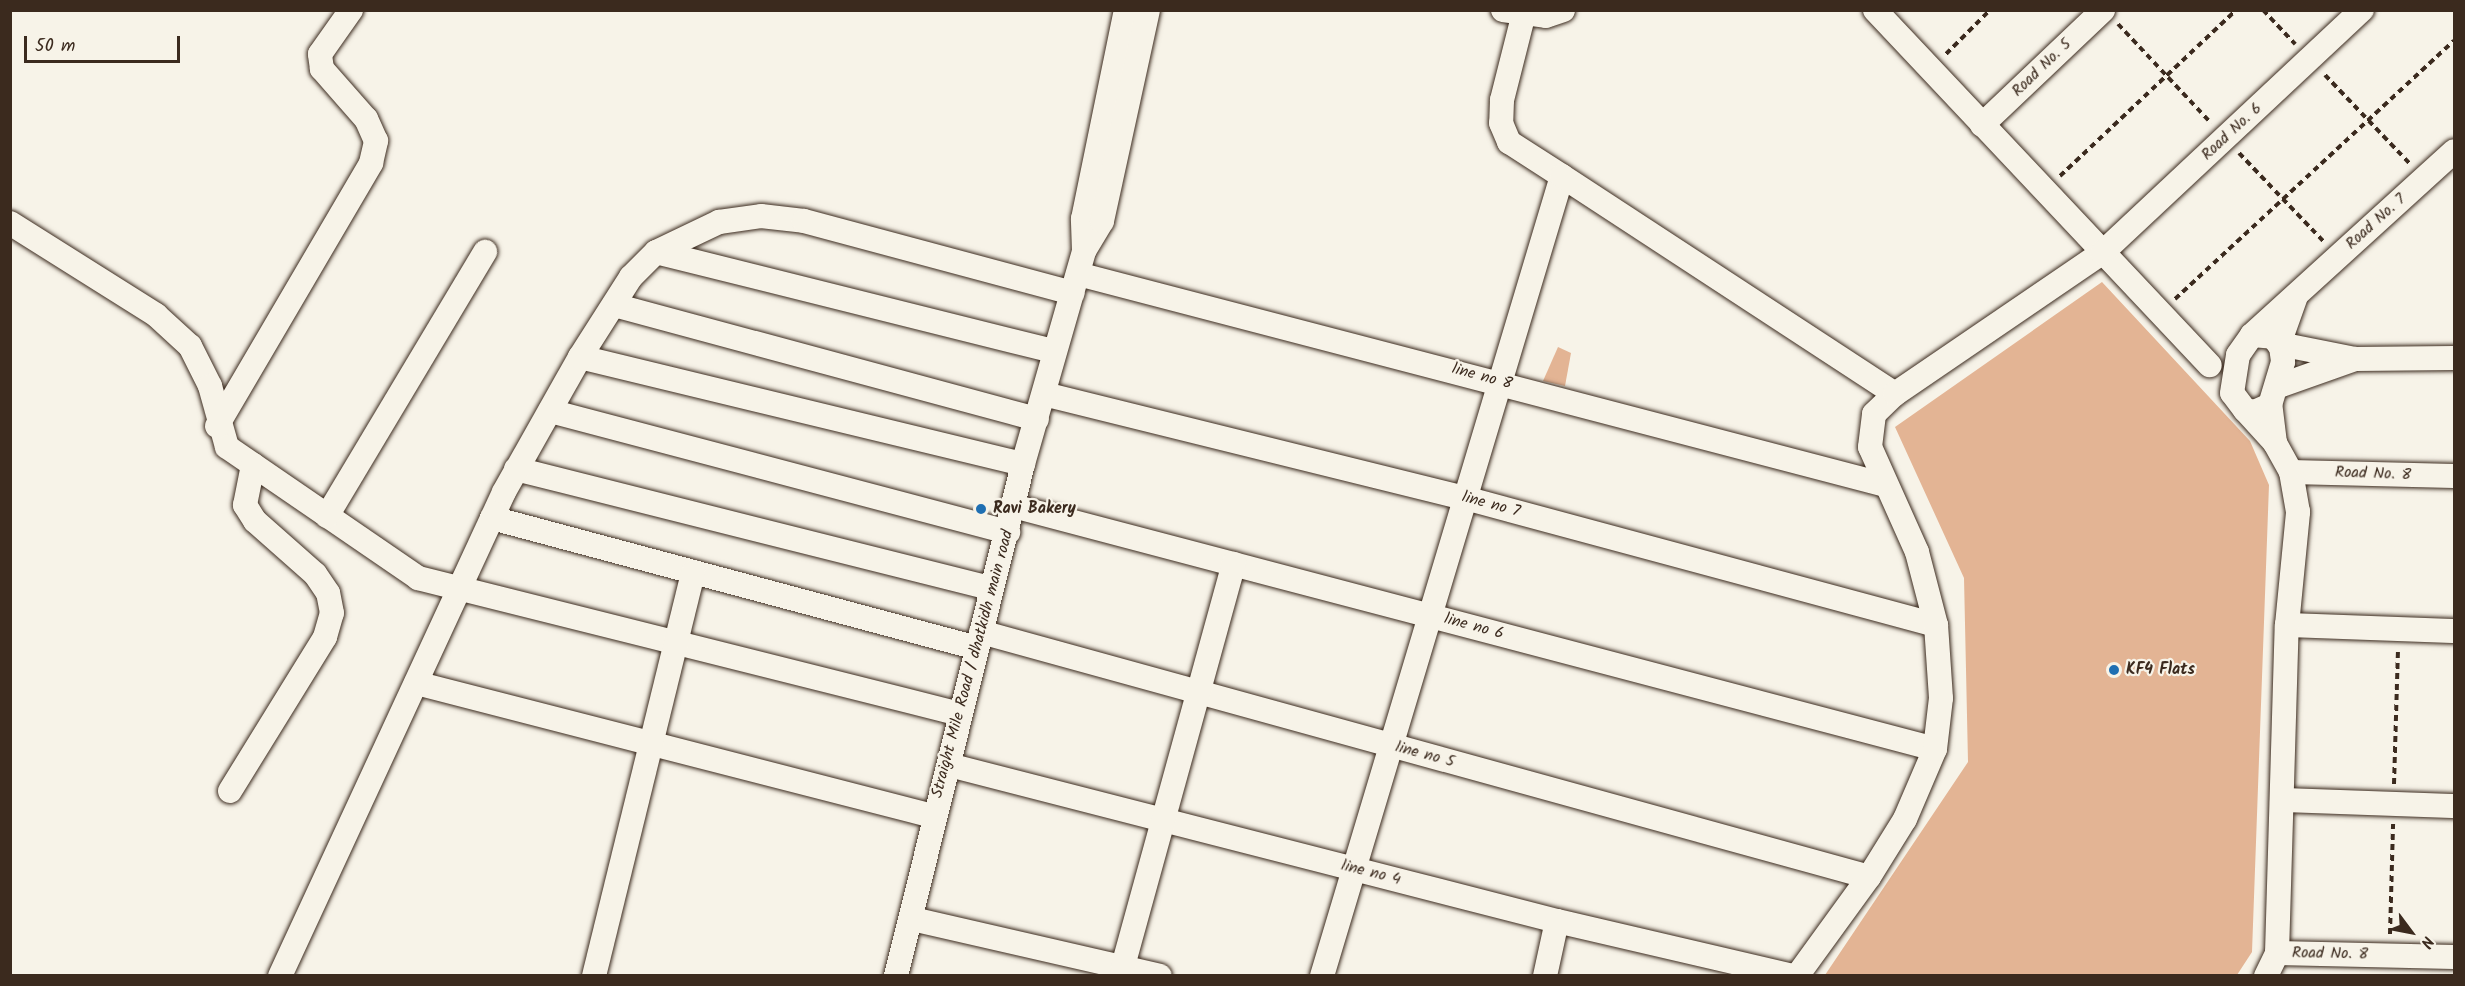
<!DOCTYPE html>
<style>
body{margin:0}
#map{position:relative;width:2465px;height:986px;overflow:hidden;background:#f7f3e8;font-family:Kalam,sans-serif}
div>[style]{position:absolute}
[style*='--x']{left:calc(var(--x)*1px);top:calc(var(--y)*1px);width:calc(var(--w)*1px);rotate:calc(var(--a)*1deg)}
.building>*{inset:0;background:#e3b494}
.path>*{height:4px;margin-top:-2px;transform-origin:0;background:repeating-linear-gradient(90deg,#3b2a1e 0 6px,transparent 0 10.5px)}
.roads{filter:drop-shadow(0 0 2px #3b2a1e) drop-shadow(0 0 2px #3b2a1e)}
.minor>*{height:24px;margin:-12px;padding:0 12px;transform-origin:12px;border-radius:12px;background:#f7f3e8}
.dots>*{width:16px;height:16px;translate:-50% -50%;box-sizing:border-box;border:3px solid #f7f3e8;border-radius:50%}
span{translate:-50% -50%;white-space:nowrap;text-align:center;line-height:1.15;-webkit-text-stroke:4.5px #f7f3e8;paint-order:stroke}
.street-label{font-size:16px;color:#3b2a1e}
.poi-label{font-size:16px;color:#3b2a1e;font-weight:700}
.left{translate:0 -50%;text-align:left}
.frame{position:absolute;inset:0;border:12px solid #3b2a1e;pointer-events:none}
.north{position:absolute;left:2381px;top:902px;width:60px;height:60px;-webkit-text-stroke:4px #f7f3e8;paint-order:stroke;rotate:122deg;font-size:16px;font-weight:700;line-height:24px;text-align:center;color:#3b2a1e}
.north::after{content:'';display:block;margin:auto;width:21px;height:27px;background:#3b2a1e;clip-path:polygon(50% 0,100% 100%,50% 72%,0 100%)}
.scale{position:absolute;left:24px;top:36px;width:156px;height:27px;box-sizing:border-box;border:3px solid #3b2a1e;border-top:0;padding-left:8px;font-size:18px;line-height:21px;white-space:nowrap;color:#3b2a1e;-webkit-text-stroke:4px #f7f3e8;paint-order:stroke}
</style>
<div id="map">
<div class="building">
<div style="clip-path:polygon(2102px 282px,2250px 441px,2269px 485px,2252px 952px,2237px 975px,1825px 975px,1968px 762px,1964px 578px,1895px 427px)"></div>
<div style="clip-path:polygon(1558px 347px,1571px 353px,1565px 386px,1543px 381px)"></div>
</div>
<div class="path">
<div style="--x:2263;--y:10;--w:47;--a:46.7"></div>
<div style="--x:2118;--y:24;--w:136;--a:46.8"></div>
<div style="--x:1946;--y:54;--w:62;--a:-45"></div>
<div style="--x:2325;--y:75;--w:122;--a:46.3"></div>
<div style="--x:2239;--y:153;--w:122;--a:46.3"></div>
<div style="--x:2060;--y:176;--w:242;--a:-43.3"></div>
<div style="--x:2175;--y:299;--w:380;--a:-42.8"></div>
<div style="--x:2394;--y:784;--w:133;--a:-88.3"></div>
<div style="--x:2390;--y:934;--w:110;--a:-88.4"></div>
</div>
<div class="roads">
<div class="minor">
<div style="--x:1503;--y:10;--w:43;--a:7.9"></div>
<div style="--x:1546;--y:16;--w:18;--a:-19"></div>
<div style="--x:1875;--y:10;--w:488;--a:46.7"></div>
<div style="--x:1524;--y:13;--w:90;--a:104.2"></div>
<div style="--x:1502;--y:100;--w:23;--a:92"></div>
<div style="--x:1501;--y:123;--w:21;--a:67"></div>
<div style="--x:1509;--y:142;--w:63;--a:32.7"></div>
<div style="--x:1982;--y:125;--w:167;--a:-43.5"></div>
<div style="--x:10;--y:223;--w:173;--a:32.2"></div>
<div style="--x:156;--y:315;--w:46;--a:42.4"></div>
<div style="--x:190;--y:346;--w:45;--a:63.4"></div>
<div style="--x:210;--y:386;--w:63;--a:74.4"></div>
<div style="--x:227;--y:447;--w:232;--a:34.4"></div>
<div style="--x:418;--y:578;--w:559;--a:14.09"></div>
<div style="--x:1084;--y:251;--w:32;--a:-92"></div>
<div style="--x:1083;--y:219;--w:213;--a:-78.4"></div>
<div style="--x:656;--y:252;--w:410;--a:14"></div>
<div style="--x:1078;--y:274;--w:835;--a:14.64"></div>
<div style="--x:614;--y:305;--w:438;--a:15.1"></div>
<div style="--x:2252;--y:335;--w:273;--a:-42.3"></div>
<div style="--x:2252;--y:335;--w:21;--a:5"></div>
<div style="--x:2273;--y:337;--w:13;--a:51"></div>
<div style="--x:2281;--y:347;--w:15;--a:82"></div>
<div style="--x:2283;--y:362;--w:45;--a:106.8"></div>
<div style="--x:2270;--y:405;--w:17;--a:156"></div>
<div style="--x:2254;--y:412;--w:9;--a:-167"></div>
<div style="--x:2245;--y:410;--w:21;--a:-127"></div>
<div style="--x:2232;--y:393;--w:38;--a:-81"></div>
<div style="--x:2238;--y:355;--w:24;--a:-55"></div>
<div style="--x:580;--y:357;--w:456;--a:13.6"></div>
<div style="--x:2355;--y:359;--w:99;--a:-0.6"></div>
<div style="--x:2279;--y:386;--w:81;--a:-19.6"></div>
<div style="--x:2355;--y:359;--w:77;--a:-168.8"></div>
<div style="--x:2279;--y:344;--w:48;--a:-70.4"></div>
<div style="--x:1044;--y:394;--w:434;--a:13.9"></div>
<div style="--x:1465;--y:498;--w:488;--a:15.1"></div>
<div style="--x:2245;--y:410;--w:45;--a:47.7"></div>
<div style="--x:2275;--y:443;--w:38;--a:-97"></div>
<div style="--x:550;--y:411;--w:474;--a:14.8"></div>
<div style="--x:217;--y:426;--w:305;--a:-59.6"></div>
<div style="--x:371;--y:163;--w:23;--a:-77"></div>
<div style="--x:376;--y:141;--w:24;--a:-114"></div>
<div style="--x:366;--y:119;--w:67;--a:-131.3"></div>
<div style="--x:322;--y:69;--w:15;--a:-98"></div>
<div style="--x:320;--y:54;--w:54;--a:-54.8"></div>
<div style="--x:516;--y:469;--w:490;--a:14.1"></div>
<div style="--x:2291;--y:472;--w:163;--a:1.4"></div>
<div style="--x:1013;--y:506;--w:953;--a:14.76"></div>
<div style="--x:327;--y:516;--w:308;--a:-59.1"></div>
<div style="--x:492;--y:518;--w:502;--a:15"></div>
<div style="--x:2287;--y:625;--w:167;--a:2.1"></div>
<div style="--x:981;--y:632;--w:921;--a:15.42"></div>
<div style="--x:416;--y:683;--w:534;--a:14.43"></div>
<div style="--x:949;--y:765;--w:628;--a:14.39"></div>
<div style="--x:1557;--y:921;--w:243;--a:13.1"></div>
<div style="--x:230;--y:791;--w:181;--a:-58.3"></div>
<div style="--x:325;--y:637;--w:25;--a:-74"></div>
<div style="--x:332;--y:613;--w:20;--a:-101"></div>
<div style="--x:328;--y:593;--w:23;--a:-124"></div>
<div style="--x:315;--y:574;--w:80;--a:-138.5"></div>
<div style="--x:255;--y:521;--w:19;--a:-122"></div>
<div style="--x:245;--y:505;--w:41;--a:-78.7"></div>
<div style="--x:2282;--y:800;--w:172;--a:2"></div>
<div style="--x:912;--y:919;--w:254;--a:12.9"></div>
<div style="--x:2277;--y:953;--w:177;--a:1.3"></div>
<div style="--x:1123;--y:966;--w:417;--a:-74.6"></div>
<div style="--x:280;--y:976;--w:533;--a:-65.16"></div>
<div style="--x:504;--y:492;--w:155;--a:-60.6"></div>
<div style="--x:580;--y:357;--w:95;--a:-57.5"></div>
<div style="--x:631;--y:277;--w:35;--a:-45"></div>
<div style="--x:656;--y:252;--w:70;--a:-25.5"></div>
<div style="--x:719;--y:222;--w:42;--a:-8.1"></div>
<div style="--x:761;--y:216;--w:43;--a:6.6"></div>
<div style="--x:804;--y:221;--w:278;--a:15"></div>
<div style="--x:594;--y:976;--w:416;--a:-76.2"></div>
<div style="--x:896;--y:976;--w:528;--a:-76.07"></div>
<div style="--x:1023;--y:464;--w:222;--a:-74"></div>
<div style="--x:1084;--y:251;--w:35;--a:-59"></div>
<div style="--x:1102;--y:221;--w:216;--a:-77.7"></div>
<div style="--x:1322;--y:976;--w:835;--a:-73.3"></div>
<div style="--x:1562;--y:176;--w:398;--a:33.2"></div>
<div style="--x:1545;--y:976;--w:56;--a:-77.7"></div>
<div style="--x:1797;--y:976;--w:122;--a:-54"></div>
<div style="--x:1869;--y:877;--w:68;--a:-58.2"></div>
<div style="--x:1905;--y:819;--w:76;--a:-66.8"></div>
<div style="--x:1935;--y:749;--w:51;--a:-83.3"></div>
<div style="--x:1941;--y:698;--w:73;--a:-93.9"></div>
<div style="--x:1936;--y:625;--w:75;--a:-104.6"></div>
<div style="--x:1917;--y:552;--w:115;--a:-114.1"></div>
<div style="--x:1870;--y:447;--w:33;--a:-83"></div>
<div style="--x:1874;--y:414;--w:29;--a:-44"></div>
<div style="--x:1895;--y:394;--w:250;--a:-34.3"></div>
<div style="--x:2102;--y:253;--w:356;--a:-43.1"></div>
<div style="--x:2266;--y:976;--w:25;--a:-64"></div>
<div style="--x:2277;--y:953;--w:328;--a:-88.3"></div>
<div style="--x:2287;--y:625;--w:114;--a:-84.4"></div>
<div style="--x:2298;--y:512;--w:41;--a:-99.9"></div>
<div style="--x:2291;--y:472;--w:33;--a:-119"></div>
</div>
</div>
<div class="dots">
<div style="left:981px;top:509px;background:#1f6fb2"></div>
<div style="left:2114px;top:670px;background:#1f6fb2"></div>
</div>
<div class="street-label">
<span style="left:2042px;top:68px;rotate:-44deg">Road No. 5</span>
<span style="left:2232px;top:132px;rotate:-43deg">Road No. 6</span>
<span style="left:2376px;top:222px;rotate:-42deg">Road No. 7</span>
<span style="left:1482px;top:377px;rotate:15deg">line no 8</span>
<span style="left:2373px;top:474px;rotate:2deg">Road No. 8</span>
<span style="left:1491px;top:505px;rotate:15deg">line no 7</span>
<span style="left:1474px;top:627px;rotate:15deg">line no 6</span>
<span style="left:973px;top:664px;rotate:-75deg">Straight Mile Road / dhatkidh main road</span>
<span style="left:1425px;top:755px;rotate:15deg">line no 5</span>
<span style="left:1371px;top:873px;rotate:14deg">line no 4</span>
<span style="left:2330px;top:954px;rotate:1deg">Road No. 8</span>
</div>
<div class="poi-label">
<span class="left" style="left:993px;top:509px">Ravi Bakery</span>
<span class="left" style="left:2126px;top:670px">KF4 Flats</span>
</div>
<div class="frame"></div>
<div class="north">N</div>
<div class="scale">50 m</div>
</div>
